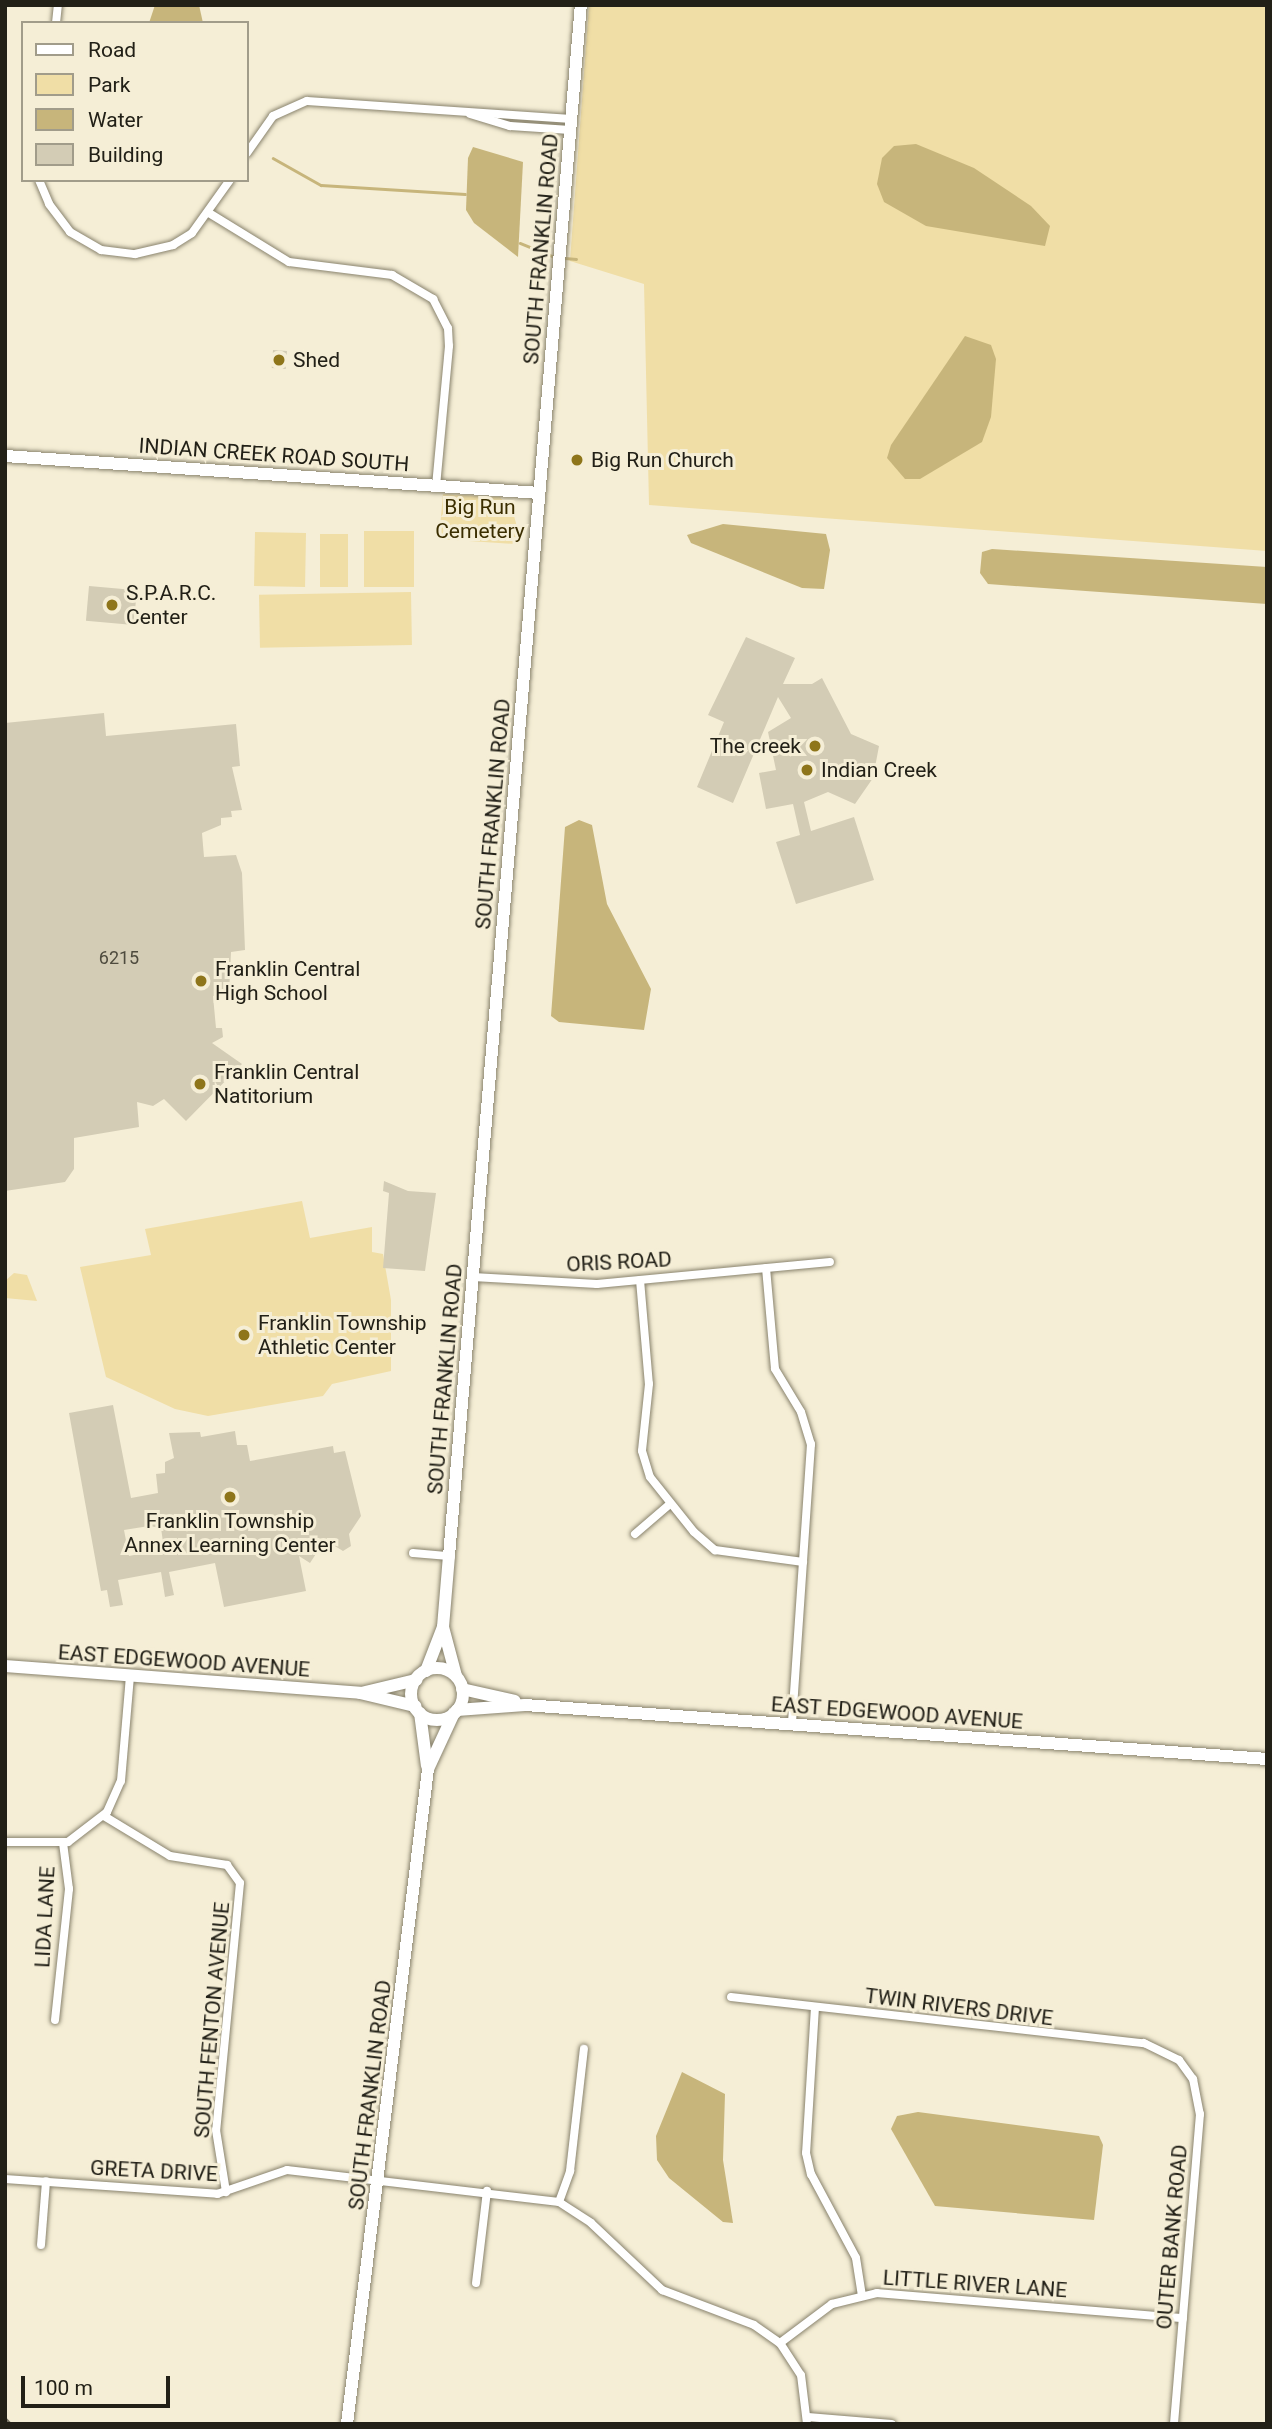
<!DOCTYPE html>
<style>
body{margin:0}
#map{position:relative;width:1272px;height:2429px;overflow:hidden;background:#f5eed6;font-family:Roboto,sans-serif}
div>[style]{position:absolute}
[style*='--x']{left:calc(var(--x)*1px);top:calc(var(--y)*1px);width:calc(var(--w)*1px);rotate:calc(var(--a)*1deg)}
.green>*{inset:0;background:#f0dea6;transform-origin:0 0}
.water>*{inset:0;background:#c7b57b}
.stream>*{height:2.5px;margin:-1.25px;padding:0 1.25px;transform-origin:1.25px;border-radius:1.25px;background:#c7b57b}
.building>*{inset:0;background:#d3ccb5;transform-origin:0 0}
.roads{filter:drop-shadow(0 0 2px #89836d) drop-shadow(0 0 2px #89836d)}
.street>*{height:8px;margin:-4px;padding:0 4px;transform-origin:4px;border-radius:4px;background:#fff}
.secondary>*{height:12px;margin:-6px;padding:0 6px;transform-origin:6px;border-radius:6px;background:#fff}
.secondary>.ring{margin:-6px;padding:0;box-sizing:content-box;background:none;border:12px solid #fff;border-radius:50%}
.rail>*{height:2.5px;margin-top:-1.25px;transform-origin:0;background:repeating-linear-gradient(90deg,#787465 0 9px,transparent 0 18px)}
.dots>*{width:19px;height:19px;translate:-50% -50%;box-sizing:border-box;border:4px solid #f5eed6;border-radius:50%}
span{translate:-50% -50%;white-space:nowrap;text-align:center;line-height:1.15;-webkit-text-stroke:6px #f5eed6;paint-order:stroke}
.number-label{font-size:18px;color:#4e4b3e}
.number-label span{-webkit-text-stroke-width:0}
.street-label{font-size:21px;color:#222017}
.poi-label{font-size:21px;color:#222017}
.left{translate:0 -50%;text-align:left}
.right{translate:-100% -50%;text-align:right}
.park-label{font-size:21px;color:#3b2e00}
.frame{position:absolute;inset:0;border:7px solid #222017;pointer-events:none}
.legend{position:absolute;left:21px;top:21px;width:228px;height:161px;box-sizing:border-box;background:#f5eed6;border:2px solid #a19c8a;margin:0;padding:9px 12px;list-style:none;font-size:21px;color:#222017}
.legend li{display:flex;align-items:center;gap:14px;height:35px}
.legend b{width:35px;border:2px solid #a19c8a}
.scale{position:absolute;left:21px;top:2376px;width:149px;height:32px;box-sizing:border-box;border:4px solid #222017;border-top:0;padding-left:9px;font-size:21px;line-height:24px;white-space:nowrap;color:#222017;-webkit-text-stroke:5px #f5eed6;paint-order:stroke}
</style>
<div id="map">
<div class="green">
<div style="clip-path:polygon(589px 5px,1267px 5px,1267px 551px,649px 505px,644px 284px,570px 261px)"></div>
<div style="clip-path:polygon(443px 494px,500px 497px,513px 512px,520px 538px,515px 544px,439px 539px)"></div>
<div style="left:364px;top:531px;width:50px;height:56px"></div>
<div style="left:255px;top:532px;width:51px;height:54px;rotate:1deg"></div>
<div style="left:320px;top:534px;width:28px;height:53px"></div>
<div style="left:411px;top:592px;width:53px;height:152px;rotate:89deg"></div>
<div style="clip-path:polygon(302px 1201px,310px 1238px,372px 1227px,372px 1252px,383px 1254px,391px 1300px,391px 1371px,332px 1384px,323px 1396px,208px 1416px,175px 1409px,106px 1377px,80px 1267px,151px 1255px,145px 1229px)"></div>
<div style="clip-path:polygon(14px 1273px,27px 1275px,37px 1301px,5px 1298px,5px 1281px)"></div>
</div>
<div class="water">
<div style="clip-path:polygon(155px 5px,199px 5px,203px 23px,149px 23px)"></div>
<div style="clip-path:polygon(916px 144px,974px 168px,1031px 206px,1050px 226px,1045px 246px,926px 226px,884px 202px,877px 184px,882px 158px,894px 146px)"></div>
<div style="clip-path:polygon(473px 147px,523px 162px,518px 257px,474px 223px,466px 210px,468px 158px)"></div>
<div style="clip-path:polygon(965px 336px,991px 345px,996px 359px,991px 417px,982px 442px,920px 479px,905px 479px,887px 458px,891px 445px)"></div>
<div style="clip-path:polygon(723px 524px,826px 534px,830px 550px,824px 589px,802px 588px,691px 543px,687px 535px)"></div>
<div style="clip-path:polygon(992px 549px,1267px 567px,1267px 604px,988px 584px,980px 573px,982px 552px)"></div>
<div style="clip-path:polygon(579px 820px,592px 825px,607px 904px,651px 989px,644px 1030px,559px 1022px,551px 1016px,565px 827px)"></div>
<div style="clip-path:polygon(682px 2072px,725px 2094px,723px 2160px,733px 2223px,723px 2222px,669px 2178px,657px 2160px,656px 2136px)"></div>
<div style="clip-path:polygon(918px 2112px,1099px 2136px,1103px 2145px,1094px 2220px,935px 2206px,891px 2129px,897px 2116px)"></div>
</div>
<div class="stream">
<div style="--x:273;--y:158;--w:55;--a:29.4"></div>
<div style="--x:321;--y:185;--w:144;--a:3.6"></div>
<div style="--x:520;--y:243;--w:38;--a:22"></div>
<div style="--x:565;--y:258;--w:11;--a:5"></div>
</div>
<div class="building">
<div style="left:273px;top:350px;width:14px;height:18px;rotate:4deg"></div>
<div style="left:89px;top:586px;width:48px;height:35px;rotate:5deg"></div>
<div style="clip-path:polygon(746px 637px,795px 658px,783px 684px,812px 684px,822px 678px,851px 734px,879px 746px,873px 778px,855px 804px,828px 792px,804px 802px,811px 831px,854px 817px,874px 880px,796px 904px,776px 842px,800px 835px,793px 804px,766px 809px,759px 773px,776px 770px,768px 732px,791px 718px,778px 697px,733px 803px,697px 787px,724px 722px,708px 715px)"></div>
<div style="clip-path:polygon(104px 713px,106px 736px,236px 724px,240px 766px,232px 767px,242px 810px,231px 811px,232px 817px,221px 818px,221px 825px,202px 833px,204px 857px,236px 855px,242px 873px,245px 950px,231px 952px,229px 994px,213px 996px,216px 1028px,222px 1028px,223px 1037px,212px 1043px,242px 1064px,186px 1121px,164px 1099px,153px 1106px,137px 1102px,139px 1127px,74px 1138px,74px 1169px,65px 1182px,5px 1191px,5px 723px)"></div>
<div style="clip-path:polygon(384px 1181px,408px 1191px,436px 1193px,425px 1271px,383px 1268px,389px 1193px,383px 1191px)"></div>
<div style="clip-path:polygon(evenodd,113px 1405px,131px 1498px,158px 1493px,156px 1474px,165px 1473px,165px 1462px,174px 1458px,169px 1433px,200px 1432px,201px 1437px,235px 1431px,237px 1445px,247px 1445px,250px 1461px,333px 1446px,334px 1453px,345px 1451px,361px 1516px,349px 1534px,351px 1546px,343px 1551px,325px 1540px,310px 1563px,299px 1556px,306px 1591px,224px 1607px,215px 1563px,169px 1572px,174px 1595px,165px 1597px,161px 1572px,118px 1580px,123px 1605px,110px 1607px,107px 1590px,101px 1591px,69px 1413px,113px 1405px,149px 1526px,161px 1528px,164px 1549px,129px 1556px,124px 1530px,149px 1526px)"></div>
</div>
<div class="roads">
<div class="street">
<div style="--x:56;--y:23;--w:18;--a:-84"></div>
<div style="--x:470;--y:114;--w:42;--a:16.7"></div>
<div style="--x:510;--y:126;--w:60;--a:3.8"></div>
<div style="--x:247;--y:153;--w:45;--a:-54.9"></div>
<div style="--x:273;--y:116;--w:37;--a:-24"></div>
<div style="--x:307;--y:101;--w:265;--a:3.9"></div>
<div style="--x:39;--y:180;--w:26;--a:67"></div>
<div style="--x:49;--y:204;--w:35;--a:53"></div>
<div style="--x:70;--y:232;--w:36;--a:30"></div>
<div style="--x:101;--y:250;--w:34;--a:7"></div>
<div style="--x:135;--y:254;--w:39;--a:-13"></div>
<div style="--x:173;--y:245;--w:22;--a:-32"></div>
<div style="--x:192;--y:233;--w:65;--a:-54.4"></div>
<div style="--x:209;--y:213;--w:94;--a:31.5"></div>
<div style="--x:289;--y:262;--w:104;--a:7.2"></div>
<div style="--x:392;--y:275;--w:48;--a:30.3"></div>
<div style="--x:433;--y:299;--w:33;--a:63"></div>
<div style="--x:448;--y:328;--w:18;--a:87"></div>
<div style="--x:449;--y:346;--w:140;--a:95.3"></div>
<div style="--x:766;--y:1268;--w:101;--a:84.9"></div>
<div style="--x:775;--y:1369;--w:50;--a:58.8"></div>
<div style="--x:801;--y:1412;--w:34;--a:73"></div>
<div style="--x:811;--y:1444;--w:281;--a:93.9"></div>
<div style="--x:473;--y:1277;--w:124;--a:3.2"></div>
<div style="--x:597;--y:1284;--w:234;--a:-5.4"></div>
<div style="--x:640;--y:1280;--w:104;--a:85.1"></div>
<div style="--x:649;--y:1384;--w:67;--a:96"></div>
<div style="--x:642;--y:1451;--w:27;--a:73"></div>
<div style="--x:650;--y:1477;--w:70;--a:51.3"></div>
<div style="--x:694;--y:1532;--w:28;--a:41"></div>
<div style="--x:715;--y:1550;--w:89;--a:7.8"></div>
<div style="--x:635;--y:1534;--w:46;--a:-40.6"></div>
<div style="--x:413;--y:1553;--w:36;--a:5"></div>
<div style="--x:104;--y:1816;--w:77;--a:31.2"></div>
<div style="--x:170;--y:1856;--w:58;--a:9"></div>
<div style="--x:227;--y:1865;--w:22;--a:54"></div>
<div style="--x:240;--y:1883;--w:248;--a:95.5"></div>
<div style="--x:216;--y:2130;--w:63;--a:80.8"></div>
<div style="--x:5;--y:1842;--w:63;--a:0"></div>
<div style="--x:68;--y:1842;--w:49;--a:-37.6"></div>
<div style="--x:107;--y:1812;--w:34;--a:-66"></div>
<div style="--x:121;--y:1781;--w:105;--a:-85.1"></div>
<div style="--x:731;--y:1997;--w:416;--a:6.4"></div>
<div style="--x:1144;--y:2043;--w:39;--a:26"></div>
<div style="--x:1179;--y:2060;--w:24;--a:54"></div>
<div style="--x:1193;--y:2079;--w:36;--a:79"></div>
<div style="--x:1200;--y:2114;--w:311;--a:94.8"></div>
<div style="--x:815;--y:2007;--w:146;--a:93.5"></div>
<div style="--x:806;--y:2153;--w:22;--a:77"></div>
<div style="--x:811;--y:2174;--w:95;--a:61.8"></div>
<div style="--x:856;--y:2258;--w:37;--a:81"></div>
<div style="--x:55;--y:2020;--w:132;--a:-83.9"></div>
<div style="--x:69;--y:1889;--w:46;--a:-97.4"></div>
<div style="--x:5;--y:2179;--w:213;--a:4"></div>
<div style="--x:217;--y:2194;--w:74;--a:-18.9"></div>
<div style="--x:287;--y:2170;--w:274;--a:6.7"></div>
<div style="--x:559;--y:2202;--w:38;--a:33"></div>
<div style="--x:591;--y:2223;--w:98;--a:43.3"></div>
<div style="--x:662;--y:2290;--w:98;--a:20.8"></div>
<div style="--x:754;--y:2325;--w:32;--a:35"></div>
<div style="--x:780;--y:2343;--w:38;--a:57"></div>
<div style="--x:801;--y:2375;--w:49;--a:83"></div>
<div style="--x:559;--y:2202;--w:33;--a:-70"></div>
<div style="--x:570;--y:2171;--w:123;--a:-83.5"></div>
<div style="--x:41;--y:2245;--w:64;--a:-85.5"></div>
<div style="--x:476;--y:2283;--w:93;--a:-83.2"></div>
<div style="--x:780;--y:2343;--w:65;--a:-36.9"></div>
<div style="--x:832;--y:2304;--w:46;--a:-13.7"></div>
<div style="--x:877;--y:2293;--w:307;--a:4.7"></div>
<div style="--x:808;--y:2417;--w:84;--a:4.8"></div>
</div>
<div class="secondary">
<div style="--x:5;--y:456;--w:535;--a:3.96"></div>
<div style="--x:443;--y:1627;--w:51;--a:75.1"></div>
<div style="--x:5;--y:1666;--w:356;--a:4.3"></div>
<div style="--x:360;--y:1693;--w:57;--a:13.3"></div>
<div class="ring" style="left:411px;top:1668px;width:40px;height:40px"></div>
<div style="--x:426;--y:1671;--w:47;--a:-68.9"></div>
<div style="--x:443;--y:1627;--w:71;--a:-85.2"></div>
<div style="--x:449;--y:1556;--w:1557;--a:-85.14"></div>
<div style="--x:462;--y:1689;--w:54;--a:12.8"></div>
<div style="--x:361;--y:1693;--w:57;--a:-13.3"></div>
<div style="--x:457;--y:1710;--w:68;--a:-4.2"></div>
<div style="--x:525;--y:1705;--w:744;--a:4.16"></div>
<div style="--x:420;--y:1713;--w:53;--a:82.5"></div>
<div style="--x:347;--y:2424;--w:660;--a:-82.95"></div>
<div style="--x:428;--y:1769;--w:62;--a:-65.1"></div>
</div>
</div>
<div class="rail">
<div style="--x:5;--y:2418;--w:8;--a:45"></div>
</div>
<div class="dots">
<div style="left:279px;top:360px;background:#8e751a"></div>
<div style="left:577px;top:460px;background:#8e751a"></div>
<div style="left:112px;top:605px;background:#8e751a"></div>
<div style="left:815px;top:746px;background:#8e751a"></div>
<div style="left:807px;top:770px;background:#8e751a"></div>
<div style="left:201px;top:981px;background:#8e751a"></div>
<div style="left:200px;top:1084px;background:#8e751a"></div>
<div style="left:244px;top:1335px;background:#8e751a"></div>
<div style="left:230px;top:1497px;background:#8e751a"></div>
</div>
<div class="number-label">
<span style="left:119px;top:958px">6215</span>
</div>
<div class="street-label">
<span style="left:541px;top:249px;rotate:-85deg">SOUTH FRANKLIN ROAD</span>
<span style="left:274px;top:455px;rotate:4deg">INDIAN CREEK ROAD SOUTH</span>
<span style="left:493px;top:814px;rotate:-85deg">SOUTH FRANKLIN ROAD</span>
<span style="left:619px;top:1262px;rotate:-3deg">ORIS ROAD</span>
<span style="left:445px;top:1379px;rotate:-85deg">SOUTH FRANKLIN ROAD</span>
<span style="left:184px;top:1661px;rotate:4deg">EAST EDGEWOOD AVENUE</span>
<span style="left:897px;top:1713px;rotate:4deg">EAST EDGEWOOD AVENUE</span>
<span style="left:45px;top:1917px;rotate:-87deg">LIDA LANE</span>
<span style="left:959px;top:2007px;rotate:7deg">TWIN RIVERS DRIVE</span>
<span style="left:212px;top:2020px;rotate:-85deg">SOUTH FENTON AVENUE</span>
<span style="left:370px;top:2095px;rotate:-83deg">SOUTH FRANKLIN ROAD</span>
<span style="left:154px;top:2171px;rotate:3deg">GRETA DRIVE</span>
<span style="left:1172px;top:2237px;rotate:-85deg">OUTER BANK ROAD</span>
<span style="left:975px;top:2284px;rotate:4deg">LITTLE RIVER LANE</span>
</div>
<div class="poi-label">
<span class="left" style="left:293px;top:360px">Shed</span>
<span class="left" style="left:591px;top:460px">Big Run Church</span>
<span class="left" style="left:126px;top:605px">S.P.A.R.C.<br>Center</span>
<span class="right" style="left:801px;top:746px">The creek</span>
<span class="left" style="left:821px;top:770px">Indian Creek</span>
<span class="left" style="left:215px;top:981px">Franklin Central<br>High School</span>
<span class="left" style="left:214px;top:1084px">Franklin Central<br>Natitorium</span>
<span class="left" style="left:258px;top:1335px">Franklin Township<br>Athletic Center</span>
<span style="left:230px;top:1533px">Franklin Township<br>Annex Learning Center</span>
</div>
<div class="park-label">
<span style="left:480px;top:519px">Big Run<br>Cemetery</span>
</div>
<div class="frame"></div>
<ul class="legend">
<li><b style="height:9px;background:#fff"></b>Road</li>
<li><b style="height:19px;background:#f0dea6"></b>Park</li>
<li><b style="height:19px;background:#c7b57b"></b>Water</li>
<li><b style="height:19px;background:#d3ccb5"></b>Building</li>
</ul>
<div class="scale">100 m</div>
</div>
